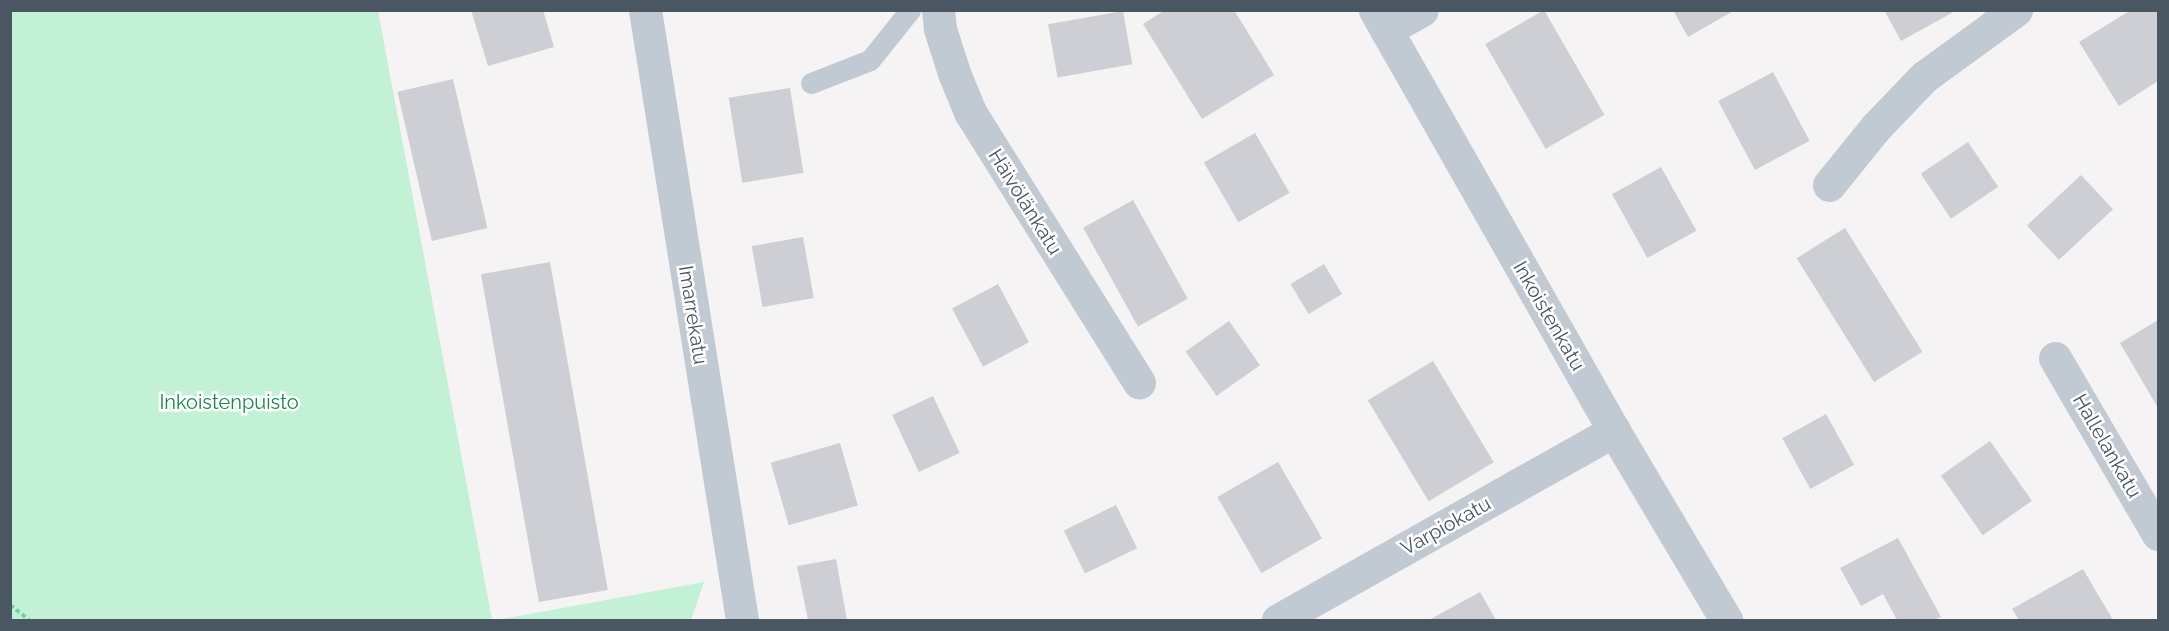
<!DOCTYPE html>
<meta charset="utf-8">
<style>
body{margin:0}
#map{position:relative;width:2169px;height:631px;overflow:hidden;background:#f5f3f3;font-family:Raleway,sans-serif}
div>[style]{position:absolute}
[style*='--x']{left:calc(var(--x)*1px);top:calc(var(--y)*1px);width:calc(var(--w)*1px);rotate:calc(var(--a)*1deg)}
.green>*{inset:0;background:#c3f1d5}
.building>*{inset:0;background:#cdcfd5;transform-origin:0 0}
.path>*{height:4px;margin-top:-2px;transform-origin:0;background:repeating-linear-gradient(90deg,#7ad0a6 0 4.5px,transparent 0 7.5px)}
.lane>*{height:21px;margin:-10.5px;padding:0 10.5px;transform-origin:10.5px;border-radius:10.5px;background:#c1cad2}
.street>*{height:33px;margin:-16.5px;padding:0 16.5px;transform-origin:16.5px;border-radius:16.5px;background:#c1cad2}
span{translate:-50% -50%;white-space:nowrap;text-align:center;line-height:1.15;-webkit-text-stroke:5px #fff;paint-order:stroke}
.street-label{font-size:20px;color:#4a5661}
.park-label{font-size:20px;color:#17864f}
.frame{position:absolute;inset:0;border:12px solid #4a5661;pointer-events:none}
</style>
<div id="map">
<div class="green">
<div style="clip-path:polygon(10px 11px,378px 11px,492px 620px,11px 620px)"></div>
<div style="clip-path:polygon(704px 582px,691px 620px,497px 620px)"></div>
</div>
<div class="building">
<div style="clip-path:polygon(471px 10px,543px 10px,554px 47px,488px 66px)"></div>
<div style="clip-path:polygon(1165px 10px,1234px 10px,1274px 75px,1202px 119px,1143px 24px)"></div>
<div style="left:1544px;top:10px;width:121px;height:68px;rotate:60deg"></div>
<div style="clip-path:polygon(1673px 10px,1735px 10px,1688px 37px)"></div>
<div style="clip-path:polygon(1884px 10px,1957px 10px,1901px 41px)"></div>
<div style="clip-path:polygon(2131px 10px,2158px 10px,2158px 81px,2119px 106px,2079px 42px)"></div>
<div style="left:1123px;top:11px;width:54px;height:76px;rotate:80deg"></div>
<div style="left:1773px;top:72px;width:78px;height:62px;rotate:62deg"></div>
<div style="left:453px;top:79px;width:153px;height:57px;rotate:77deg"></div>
<div style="left:790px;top:88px;width:86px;height:62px;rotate:81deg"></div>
<div style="left:1255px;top:133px;width:69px;height:59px;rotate:60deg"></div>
<div style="left:1968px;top:142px;width:54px;height:57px;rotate:56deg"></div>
<div style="left:1661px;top:167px;width:73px;height:56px;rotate:61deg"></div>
<div style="left:2081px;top:175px;width:47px;height:74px;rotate:47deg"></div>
<div style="left:1133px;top:200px;width:113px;height:57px;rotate:61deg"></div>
<div style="left:1845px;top:228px;width:146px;height:57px;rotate:58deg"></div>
<div style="left:803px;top:237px;width:62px;height:52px;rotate:80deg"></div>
<div style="left:550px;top:262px;width:333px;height:70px;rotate:80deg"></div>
<div style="left:1324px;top:264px;width:35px;height:39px;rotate:59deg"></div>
<div style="left:998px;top:284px;width:66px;height:52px;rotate:62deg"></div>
<div style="clip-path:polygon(2158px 320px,2158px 408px,2120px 343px)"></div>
<div style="left:1229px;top:321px;width:54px;height:53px;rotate:55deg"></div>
<div style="left:1433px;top:361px;width:118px;height:76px;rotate:59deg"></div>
<div style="left:933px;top:396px;width:63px;height:45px;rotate:65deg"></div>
<div style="left:1826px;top:414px;width:58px;height:50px;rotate:61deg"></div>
<div style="left:1990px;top:441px;width:73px;height:60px;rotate:55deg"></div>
<div style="left:840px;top:443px;width:65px;height:72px;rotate:74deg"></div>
<div style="left:1278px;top:462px;width:88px;height:70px;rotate:60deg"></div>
<div style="left:1116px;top:505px;width:48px;height:58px;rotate:64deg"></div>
<div style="clip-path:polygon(1898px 538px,1941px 617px,1933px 620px,1897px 620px,1883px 594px,1861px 606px,1840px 568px)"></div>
<div style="clip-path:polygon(836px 559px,847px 620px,808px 620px,797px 566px)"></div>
<div style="clip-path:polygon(2083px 569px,2113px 620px,2019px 620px,2012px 609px)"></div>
<div style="clip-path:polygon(1480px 592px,1496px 620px,1429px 620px)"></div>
</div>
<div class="path">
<div style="--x:10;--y:605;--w:24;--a:38"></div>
</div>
<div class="lane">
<div style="--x:811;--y:83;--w:63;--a:-21.3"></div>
<div style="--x:870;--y:60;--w:64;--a:-51.3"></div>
</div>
<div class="street">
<div style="--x:645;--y:10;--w:618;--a:80.96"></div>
<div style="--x:938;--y:10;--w:19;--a:84"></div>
<div style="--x:940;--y:29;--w:46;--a:72.3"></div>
<div style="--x:954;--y:73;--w:42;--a:67.7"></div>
<div style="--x:970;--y:112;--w:319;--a:58"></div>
<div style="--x:1375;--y:10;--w:484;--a:60.4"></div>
<div style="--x:1614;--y:431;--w:220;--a:59.3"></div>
<div style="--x:1386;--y:30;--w:41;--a:-29.1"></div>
<div style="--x:1829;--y:185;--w:75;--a:-51"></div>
<div style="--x:1876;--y:127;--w:69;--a:-46.2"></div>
<div style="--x:1924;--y:77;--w:114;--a:-36.1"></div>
<div style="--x:2055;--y:358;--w:204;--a:59.7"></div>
<div style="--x:1278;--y:620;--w:386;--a:-29.4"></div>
</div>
<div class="street-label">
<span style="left:1025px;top:202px;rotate:58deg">Häivölänkatu</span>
<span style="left:693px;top:315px;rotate:81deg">Imarrekatu</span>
<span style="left:1549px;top:316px;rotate:60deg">Inkoistenkatu</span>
<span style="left:2107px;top:446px;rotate:60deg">Hallelankatu</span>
<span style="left:1446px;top:526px;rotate:-29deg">Varpiokatu</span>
</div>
<div class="park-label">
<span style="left:229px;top:402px">Inkoistenpuisto</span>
</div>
<div class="frame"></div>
</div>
